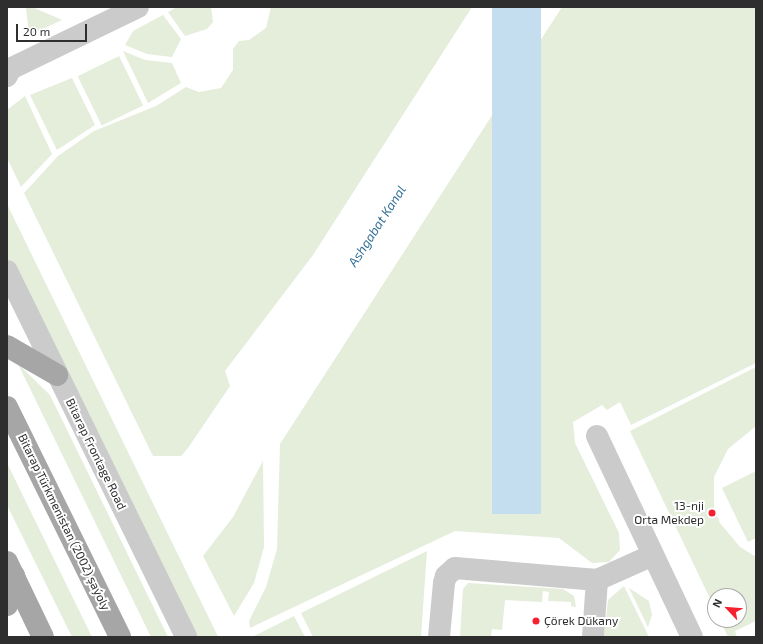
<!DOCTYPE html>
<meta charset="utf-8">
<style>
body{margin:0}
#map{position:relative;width:763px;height:644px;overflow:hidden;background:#fff;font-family:"Exo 2",sans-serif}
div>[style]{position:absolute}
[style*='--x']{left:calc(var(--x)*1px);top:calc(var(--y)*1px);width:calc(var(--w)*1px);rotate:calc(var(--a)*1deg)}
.green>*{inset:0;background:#e5eddb;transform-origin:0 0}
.water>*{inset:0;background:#c5deef;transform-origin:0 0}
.minor>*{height:22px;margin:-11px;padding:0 11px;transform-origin:11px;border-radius:11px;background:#cbcbcb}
.major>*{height:22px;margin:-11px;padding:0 11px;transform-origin:11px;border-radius:11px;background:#a6a6a6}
.dots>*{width:11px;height:11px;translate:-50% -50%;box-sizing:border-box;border:2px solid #fff;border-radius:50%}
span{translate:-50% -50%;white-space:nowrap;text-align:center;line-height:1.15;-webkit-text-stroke:4px #fff;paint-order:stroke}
.street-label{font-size:12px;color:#2e2e2e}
.poi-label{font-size:12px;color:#2e2e2e}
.right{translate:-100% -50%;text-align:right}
.left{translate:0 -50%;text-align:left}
.water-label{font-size:13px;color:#347198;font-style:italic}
.frame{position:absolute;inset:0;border:8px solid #2e2e2e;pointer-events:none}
.north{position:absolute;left:707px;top:588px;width:40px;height:40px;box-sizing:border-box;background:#fff;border:1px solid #ababab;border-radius:50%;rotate:296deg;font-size:11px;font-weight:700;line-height:16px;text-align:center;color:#2e2e2e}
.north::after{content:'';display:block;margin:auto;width:14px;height:18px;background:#f6202f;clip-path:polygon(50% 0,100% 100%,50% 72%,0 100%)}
.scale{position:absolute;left:16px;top:24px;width:71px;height:18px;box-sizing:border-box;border:2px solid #2e2e2e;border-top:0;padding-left:5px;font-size:12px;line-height:14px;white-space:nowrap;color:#2e2e2e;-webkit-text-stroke:3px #fff;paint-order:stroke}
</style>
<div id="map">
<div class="green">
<div style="clip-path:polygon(26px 7px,32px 7px,62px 20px,29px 35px)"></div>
<div style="clip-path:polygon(177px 7px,211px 7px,213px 22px,207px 29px,185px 36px,168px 12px)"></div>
<div style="clip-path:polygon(271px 7px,472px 7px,313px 255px,225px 371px,230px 386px,188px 448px,181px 456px,153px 456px,24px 193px,58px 156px,94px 131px,156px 106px,186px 87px,199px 92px,221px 88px,233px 70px,233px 49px,239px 41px,249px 40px,266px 28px)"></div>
<div style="clip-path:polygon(562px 7px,756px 7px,756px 363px,631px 425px,620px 402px,607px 410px,602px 405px,573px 422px,575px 443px,619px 533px,620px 550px,609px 562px,592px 563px,559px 538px,455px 531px,250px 628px,249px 621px,266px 587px,277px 549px,280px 444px)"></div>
<div style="clip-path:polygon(163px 15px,181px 39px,172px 57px,147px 54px,125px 45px,133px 31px)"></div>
<div style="clip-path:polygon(123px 51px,145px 60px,172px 63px,181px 83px,148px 103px)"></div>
<div style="left:119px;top:56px;width:55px;height:46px;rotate:64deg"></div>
<div style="clip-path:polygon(72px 78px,95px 125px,57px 150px,30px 95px)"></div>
<div style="clip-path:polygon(25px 96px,52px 154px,21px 187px,7px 158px,7px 110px)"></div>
<div style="left:7px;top:204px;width:483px;height:31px;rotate:64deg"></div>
<div style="clip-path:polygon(18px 364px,50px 395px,168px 637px,151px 637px)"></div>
<div style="clip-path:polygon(756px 367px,756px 426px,728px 449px,714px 477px,714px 508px,720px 523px,740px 547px,756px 557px,756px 621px,735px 631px,737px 637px,728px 637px,720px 620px,739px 620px,739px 596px,715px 596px,715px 609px,630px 431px)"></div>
<div style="clip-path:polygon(263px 461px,264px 547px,254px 583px,234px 616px,203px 556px,233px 517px)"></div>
<div style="clip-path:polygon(7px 463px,92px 637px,72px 637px,7px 505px)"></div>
<div style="clip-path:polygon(756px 471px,756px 538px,748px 542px,722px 488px)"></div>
<div style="clip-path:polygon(427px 551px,421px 637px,313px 637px,301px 613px)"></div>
<div style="clip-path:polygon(468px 583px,563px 589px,574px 596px,576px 607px,571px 606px,571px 602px,548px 601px,549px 592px,543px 591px,542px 602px,505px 600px,502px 630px,492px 629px,491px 637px,460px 637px,463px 589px)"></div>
<div style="clip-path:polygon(624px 586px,649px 637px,604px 637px,608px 600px)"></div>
<div style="clip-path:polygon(629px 588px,649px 601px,652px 615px,648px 627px)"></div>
<div style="clip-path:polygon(294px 616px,305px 637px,252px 637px)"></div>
</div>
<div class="water">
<div style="left:492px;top:7px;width:49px;height:507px"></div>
</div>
<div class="minor">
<div style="--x:7;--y:76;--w:8;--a:-67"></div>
<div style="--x:10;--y:69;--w:142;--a:-25.8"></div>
<div style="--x:7;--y:271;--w:407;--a:63.9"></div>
<div style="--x:597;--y:436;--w:222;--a:64.7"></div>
<div style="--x:439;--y:637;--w:54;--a:-84.7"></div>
<div style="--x:444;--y:583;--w:7;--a:-74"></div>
<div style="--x:446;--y:576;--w:12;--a:-42"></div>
<div style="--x:455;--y:568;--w:143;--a:4.8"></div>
<div style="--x:597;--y:580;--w:61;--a:-24.1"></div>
<div style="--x:593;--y:637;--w:57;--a:-86"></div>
</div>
<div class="major">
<div style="--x:7;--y:346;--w:58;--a:30.1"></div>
<div style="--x:7;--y:407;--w:256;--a:63.8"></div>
<div style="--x:7;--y:562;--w:83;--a:64.4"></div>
<div style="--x:7;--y:605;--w:30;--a:-76"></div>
</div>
<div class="dots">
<div style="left:712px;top:513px;background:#f6202f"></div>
<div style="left:536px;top:621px;background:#f6202f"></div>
</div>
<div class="street-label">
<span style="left:96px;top:454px;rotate:64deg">Bitarap Frontage Road</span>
<span style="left:64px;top:522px;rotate:64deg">Bitarap Türkmenistan (2002) şaýoly</span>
</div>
<div class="poi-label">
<span class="right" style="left:704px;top:513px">13-nji<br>Orta Mekdep</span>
<span class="left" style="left:544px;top:621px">Çörek Dükany</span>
</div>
<div class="water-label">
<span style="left:377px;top:226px;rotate:-57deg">Ashgabat Kanal</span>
</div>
<div class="frame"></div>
<div class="north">N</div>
<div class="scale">20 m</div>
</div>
